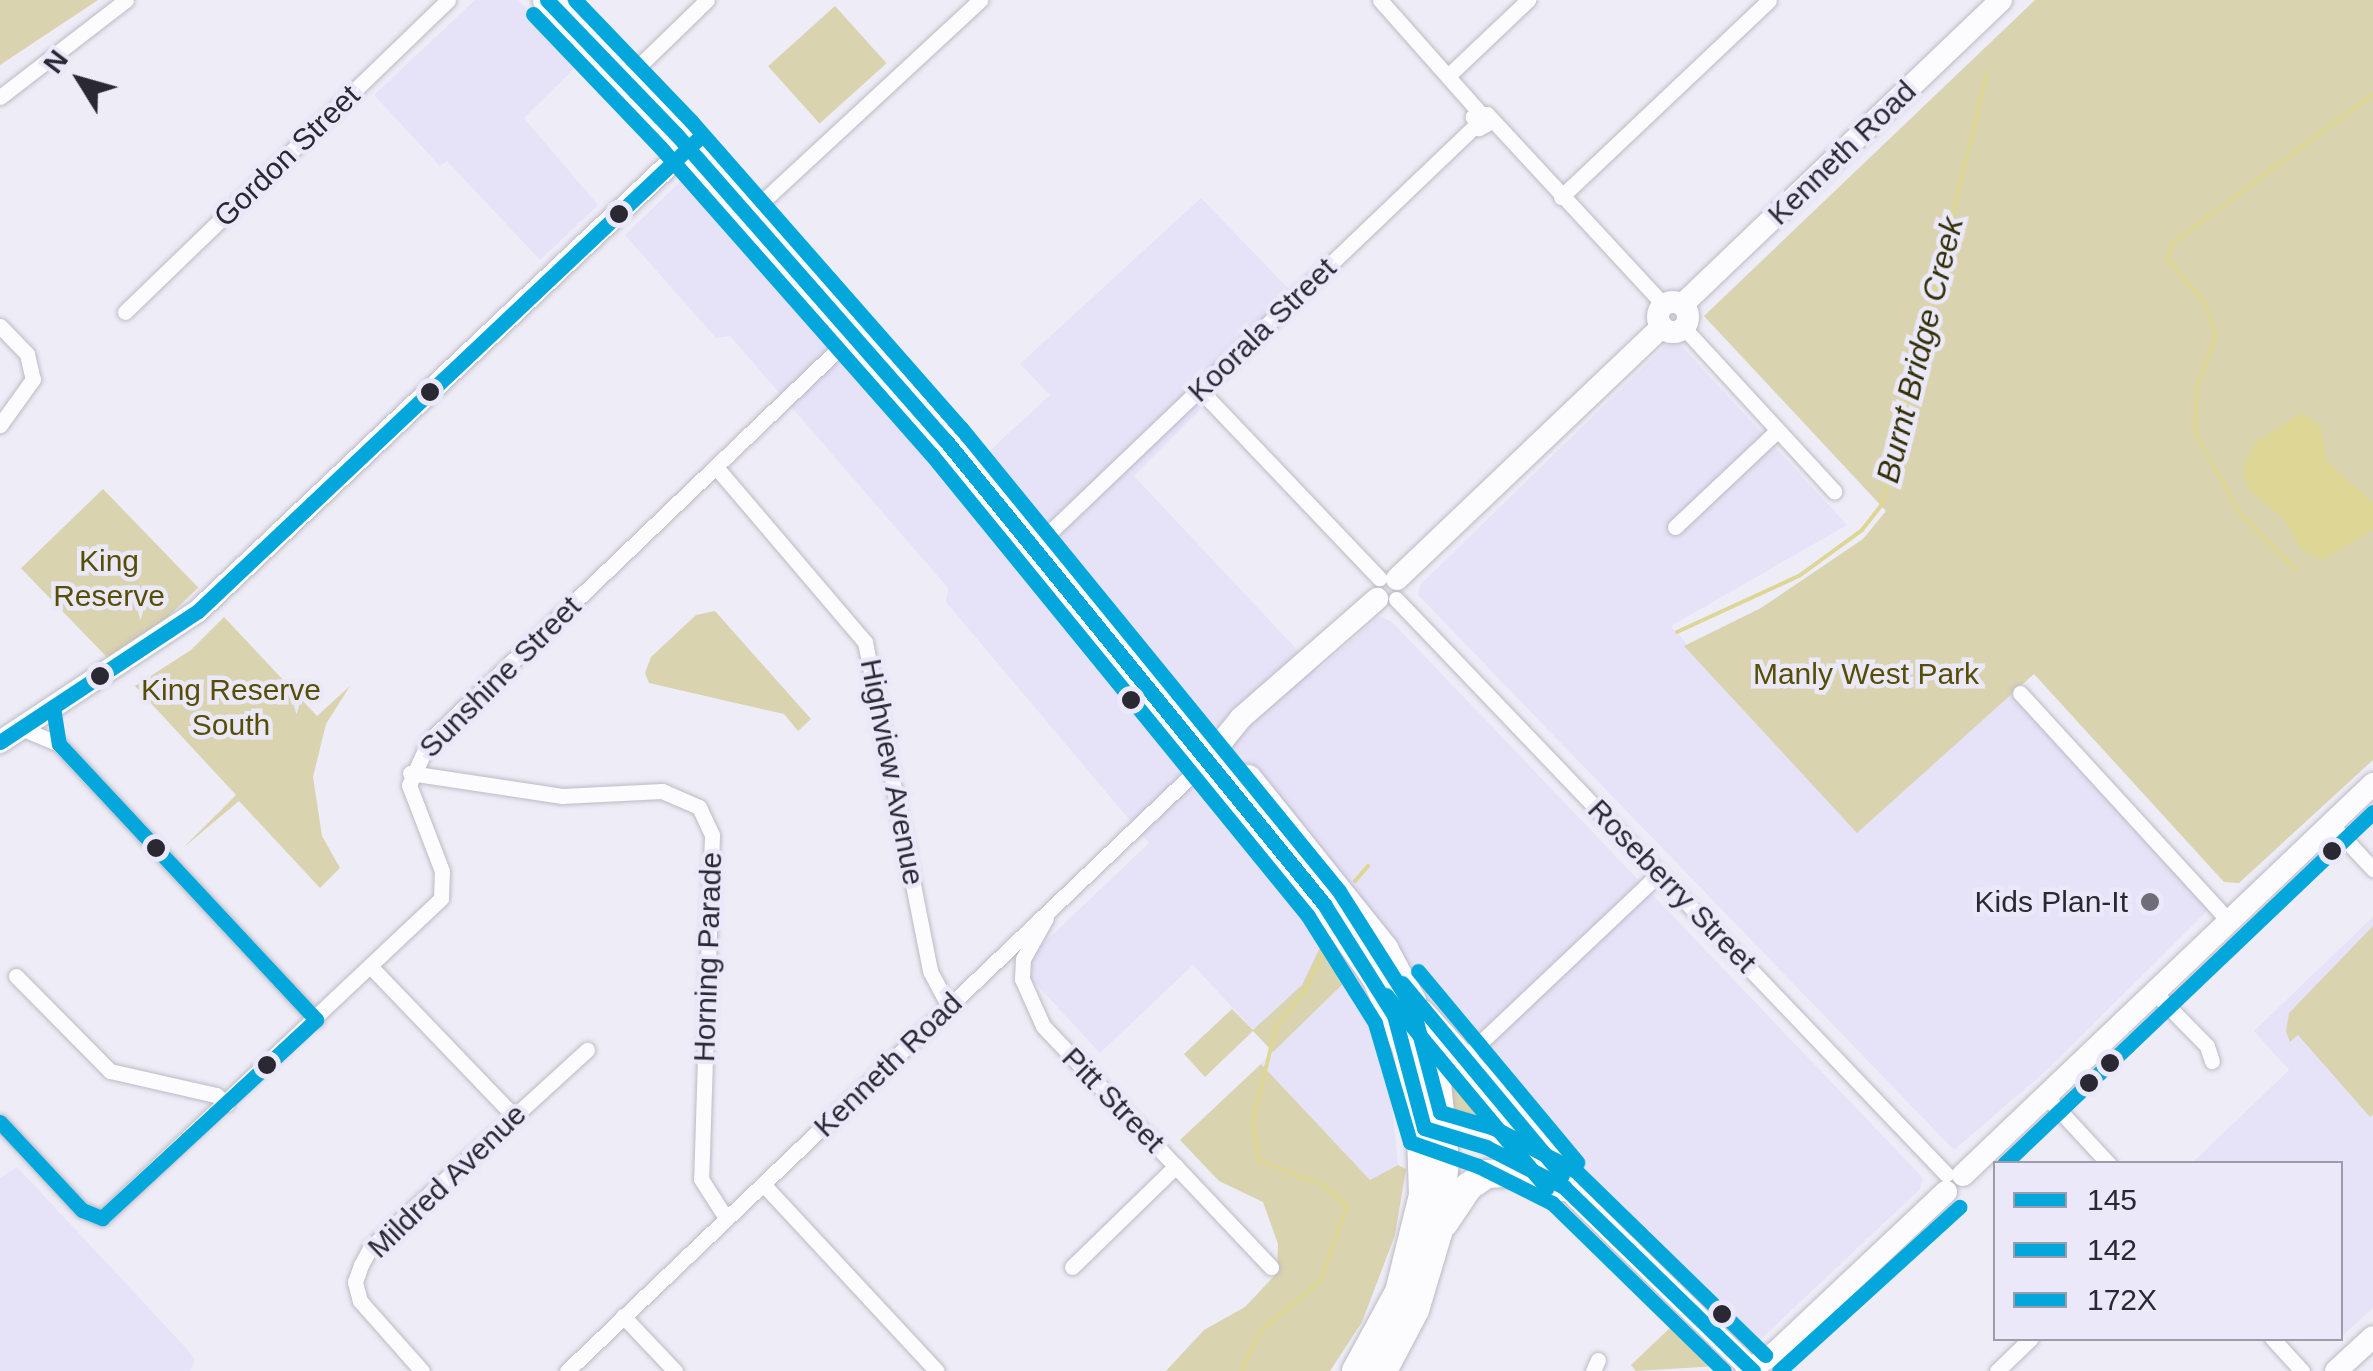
<!DOCTYPE html>
<style>
body{margin:0}
#map{position:relative;width:2373px;height:1371px;overflow:hidden;background:#eeecf6;font-family:Helvetica,sans-serif}
div>[style]{position:absolute}
[style*='--x']{left:calc(var(--x)*1px);top:calc(var(--y)*1px);width:calc(var(--w)*1px);rotate:calc(var(--a)*1deg)}
.built>*{inset:0;background:#e6e3f8}
.green>*{inset:0;background:#d9d3b0;transform-origin:0 0}
.water>*{inset:0;background:#ddd695}
.stream>*{height:4px;margin:-2px;padding:0 2px;transform-origin:2px;border-radius:2px;background:#ddd695}
.roads{filter:drop-shadow(0 0 2px #bcbac4) drop-shadow(0 0 2px #bcbac4)}
.street>*{height:15px;margin:-7.5px;padding:0 7.5px;transform-origin:7.5px;border-radius:7.5px;background:#fcfcfe}
.secondary>*{height:22px;margin:-11px;padding:0 11px;transform-origin:11px;border-radius:11px;background:#fcfcfe}
.secondary>.ring{margin:-11px;padding:0;box-sizing:content-box;background:none;border:22px solid #fcfcfe;border-radius:50%}
.highway>*{height:28px;margin:-14px;padding:0 14px;transform-origin:14px;border-radius:14px;background:#fcfcfe}
.bus-1>*{height:15px;margin:-7.5px;padding:0 7.5px;transform-origin:7.5px;border-radius:7.5px;background:#04a7dc}
.bus-2>*{height:15px;margin:-7.5px;padding:0 7.5px;transform-origin:7.5px;border-radius:7.5px;background:#04a7dc}
.bus-3>*{height:15px;margin:-7.5px;padding:0 7.5px;transform-origin:7.5px;border-radius:7.5px;background:#04a7dc}
.dots>*{width:28px;height:28px;translate:-50% -50%;box-sizing:border-box;border:5px solid #ebe8fa;border-radius:50%}
span{translate:-50% -50%;white-space:nowrap;text-align:center;line-height:1.15;-webkit-text-stroke:9px #ebe8fa;paint-order:stroke}
.street-label{font-size:30px;color:#2a2833}
.park-label{font-size:30px;color:#564e00}
.poi-label{font-size:30px;color:#2a2833}
.right{translate:-100% -50%;text-align:right}
.water-label{font-size:32px;color:#332f04;font-style:italic}
.legend{position:absolute;left:1993px;top:1161px;width:350px;height:180px;box-sizing:border-box;background:#ebe8fa;border:2px solid #9e9baa;margin:0;padding:12px 18px;list-style:none;font-size:30px;color:#2a2833}
.legend li{display:flex;align-items:center;gap:20px;height:50px}
.legend b{width:50px;border:2px solid #9e9baa}
.north{position:absolute;left:30px;top:30px;width:100px;height:100px;-webkit-text-stroke:8px #ebe8fa;paint-order:stroke;rotate:307deg;font-size:28px;font-weight:700;line-height:40px;text-align:center;color:#2a2833}
.north::after{content:'';display:block;margin:auto;width:35px;height:45px;background:#2a2833;clip-path:polygon(50% 0,100% 100%,50% 72%,0 100%)}
</style>
<div id="map">
<div class="built">
<div style="clip-path:polygon(475px 0,518px 0,581px 62px,524px 118px,598px 205px,540px 260px,447px 161px,440px 166px,374px 95px)"></div>
<div style="clip-path:polygon(687px 175px,956px 482px,1050px 395px,1020px 364px,1201px 198px,1304px 305px,1134px 476px,1317px 671px,1379px 616px,1391px 621px,1923px 1178px,1920px 1189px,1758px 1342px,1748px 1342px,1603px 1201px,1460px 1032px,1387px 1055px,1398px 1165px,1370px 1180px,1261px 1064px,1273px 1051px,1193px 965px,1100px 1053px,1025px 972px,1028px 958px,1149px 843px,946px 602px,948px 588px,730px 336px,716px 338px,625px 235px)"></div>
<div style="clip-path:polygon(1680px 344px,1847px 525px,1671px 626px,1856px 832px,2012px 694px,2210px 908px,2047px 1070px,1954px 1150px,1418px 595px,1420px 585px,1665px 346px)"></div>
<div style="clip-path:polygon(2373px 917px,2373px 1308px,2340px 1338px,2340px 1164px,2191px 1164px,2289px 1070px,2254px 1031px)"></div>
<div style="clip-path:polygon(17px 1167px,187px 1349px,195px 1360px,190px 1371px,0 1371px,0 1178px)"></div>
</div>
<div class="green">
<div style="clip-path:polygon(0 0,98px 0,0 65px)"></div>
<div style="clip-path:polygon(2035px 0,2373px 0,2373px 760px,2239px 883px,2224px 882px,2034px 674px,1857px 833px,1684px 646px,1761px 608px,1863px 539px,1886px 511px,1704px 316px)"></div>
<div style="left:835px;top:6px;width:77px;height:90px;rotate:48deg"></div>
<div style="left:103px;top:489px;width:137px;height:114px;rotate:46deg"></div>
<div style="clip-path:polygon(715px 611px,811px 719px,798px 731px,784px 714px,649px 683px,645px 673px,651px 657px,696px 615px)"></div>
<div style="clip-path:polygon(224px 617px,317px 716px,350px 686px,326px 724px,313px 777px,322px 836px,340px 868px,320px 888px,239px 801px,183px 848px,236px 795px,135px 686px,191px 650px)"></div>
<div style="clip-path:polygon(2373px 926px,2373px 1115px,2370px 1117px,2298px 1035px,2290px 1042px,2286px 1032px,2289px 1013px)"></div>
<div style="clip-path:polygon(1325px 937px,1353px 974px,1273px 1052px,1253px 1031px,1205px 1077px,1184px 1054px,1232px 1009px,1253px 1030px,1302px 985px)"></div>
<div style="clip-path:polygon(1447px 1060px,1525px 1138px,1455px 1116px)"></div>
<div style="clip-path:polygon(1261px 1064px,1370px 1180px,1398px 1165px,1406px 1169px,1395px 1235px,1362px 1322px,1330px 1371px,1166px 1371px,1204px 1330px,1245px 1307px,1277px 1273px,1278px 1244px,1263px 1202px,1219px 1181px,1180px 1140px)"></div>
<div style="clip-path:polygon(1674px 1324px,1717px 1366px,1636px 1371px,1631px 1365px)"></div>
</div>
<div class="water">
<div style="clip-path:polygon(2302px 413px,2321px 427px,2327px 462px,2373px 503px,2373px 530px,2322px 560px,2302px 550px,2283px 518px,2248px 489px,2243px 468px,2256px 442px)"></div>
</div>
<div class="stream">
<div style="--x:2296;--y:570;--w:80;--a:-134.5"></div>
<div style="--x:2240;--y:513;--w:93;--a:-119.1"></div>
<div style="--x:2195;--y:432;--w:45;--a:-87.5"></div>
<div style="--x:2197;--y:387;--w:54;--a:-69.6"></div>
<div style="--x:2216;--y:336;--w:36;--a:-109"></div>
<div style="--x:2204;--y:302;--w:57;--a:-130.7"></div>
<div style="--x:2167;--y:259;--w:17;--a:-69"></div>
<div style="--x:2173;--y:243;--w:249;--a:-36.7"></div>
<div style="--x:1677;--y:632;--w:134;--a:-24.7"></div>
<div style="--x:1799;--y:576;--w:78;--a:-36.1"></div>
<div style="--x:1862;--y:530;--w:33;--a:-52"></div>
<div style="--x:1882;--y:504;--w:443;--a:-76.3"></div>
<div style="--x:1355;--y:881;--w:20;--a:-49"></div>
<div style="--x:1241;--y:1371;--w:46;--a:-64"></div>
<div style="--x:1261;--y:1330;--w:76;--a:-39.1"></div>
<div style="--x:1320;--y:1282;--w:81;--a:-70.4"></div>
<div style="--x:1347;--y:1206;--w:32;--a:-139"></div>
<div style="--x:1323;--y:1185;--w:69;--a:-158.7"></div>
<div style="--x:1259;--y:1160;--w:40;--a:-98.5"></div>
<div style="--x:1253;--y:1120;--w:96;--a:-76.1"></div>
<div style="--x:1276;--y:1027;--w:48;--a:-51.7"></div>
<div style="--x:1306;--y:989;--w:53;--a:-64.4"></div>
</div>
<div class="roads">
<div class="street">
<div style="--x:1380;--y:0;--w:149;--a:48.5"></div>
<div style="--x:638;--y:67;--w:96;--a:-44.2"></div>
<div style="--x:1450;--y:74;--w:108;--a:-43.5"></div>
<div style="--x:0;--y:97;--w:159;--a:-37.6"></div>
<div style="--x:1490;--y:122;--w:13;--a:151"></div>
<div style="--x:1479;--y:128;--w:13;--a:-119"></div>
<div style="--x:1473;--y:117;--w:14;--a:-12"></div>
<div style="--x:1487;--y:114;--w:260;--a:47.2"></div>
<div style="--x:1561;--y:197;--w:286;--a:-43.4"></div>
<div style="--x:761;--y:203;--w:299;--a:-42.8"></div>
<div style="--x:125;--y:312;--w:449;--a:-44"></div>
<div style="--x:0;--y:326;--w:39;--a:46"></div>
<div style="--x:27;--y:354;--w:26;--a:77"></div>
<div style="--x:33;--y:379;--w:57;--a:125.7"></div>
<div style="--x:1684;--y:328;--w:222;--a:47.4"></div>
<div style="--x:1200;--y:390;--w:260;--a:46.4"></div>
<div style="--x:716;--y:467;--w:230;--a:49.6"></div>
<div style="--x:865;--y:642;--w:335;--a:78.8"></div>
<div style="--x:930;--y:971;--w:40;--a:62"></div>
<div style="--x:1675;--y:527;--w:141;--a:-43.3"></div>
<div style="--x:1048;--y:534;--w:591;--a:-43.7"></div>
<div style="--x:1396;--y:599;--w:796;--a:46.27"></div>
<div style="--x:2020;--y:693;--w:309;--a:47.5"></div>
<div style="--x:21;--y:728;--w:41;--a:22.8"></div>
<div style="--x:59;--y:744;--w:377;--a:47"></div>
<div style="--x:410;--y:773;--w:154;--a:8.6"></div>
<div style="--x:562;--y:796;--w:100;--a:-2.9"></div>
<div style="--x:662;--y:791;--w:40;--a:23.4"></div>
<div style="--x:699;--y:807;--w:31;--a:65"></div>
<div style="--x:712;--y:835;--w:344;--a:91.8"></div>
<div style="--x:701;--y:1179;--w:46;--a:57.3"></div>
<div style="--x:2331;--y:824;--w:62;--a:47"></div>
<div style="--x:1046;--y:918;--w:47;--a:119.3"></div>
<div style="--x:1023;--y:959;--w:20;--a:93"></div>
<div style="--x:1022;--y:979;--w:51;--a:65.9"></div>
<div style="--x:1043;--y:1026;--w:332;--a:46.6"></div>
<div style="--x:372;--y:968;--w:205;--a:46.2"></div>
<div style="--x:16;--y:976;--w:134;--a:45.3"></div>
<div style="--x:110;--y:1071;--w:109;--a:12.8"></div>
<div style="--x:216;--y:1095;--w:14;--a:39"></div>
<div style="--x:2155;--y:993;--w:74;--a:45.5"></div>
<div style="--x:2207;--y:1046;--w:16;--a:72"></div>
<div style="--x:1462;--y:1060;--w:271;--a:-43.4"></div>
<div style="--x:2046;--y:1096;--w:93;--a:47.2"></div>
<div style="--x:0;--y:1122;--w:120;--a:47"></div>
<div style="--x:82;--y:1210;--w:22;--a:22"></div>
<div style="--x:763;--y:1184;--w:255;--a:47.1"></div>
<div style="--x:102;--y:1218;--w:466;--a:-43.3"></div>
<div style="--x:441;--y:898;--w:27;--a:-88"></div>
<div style="--x:442;--y:871;--w:92;--a:-111"></div>
<div style="--x:409;--y:785;--w:48;--a:-65.6"></div>
<div style="--x:429;--y:741;--w:587;--a:-43.76"></div>
<div style="--x:1072;--y:1267;--w:145;--a:-44.2"></div>
<div style="--x:623;--y:1316;--w:76;--a:46.6"></div>
<div style="--x:2272;--y:1338;--w:45;--a:47.7"></div>
<div style="--x:422;--y:1371;--w:94;--a:-131.5"></div>
<div style="--x:360;--y:1301;--w:20;--a:-105"></div>
<div style="--x:355;--y:1282;--w:18;--a:-71"></div>
<div style="--x:361;--y:1265;--w:19;--a:-62"></div>
<div style="--x:370;--y:1248;--w:294;--a:-42.4"></div>
<div style="--x:567;--y:1371;--w:886;--a:-43.67"></div>
<div style="--x:1593;--y:1371;--w:12;--a:-66"></div>
<div style="--x:1997;--y:1371;--w:47;--a:-44.1"></div>
</div>
<div class="secondary">
<div class="ring" style="left:1658px;top:302px;width:8px;height:8px"></div>
<div style="--x:1682;--y:305;--w:441;--a:-43.7"></div>
<div style="--x:1397;--y:579;--w:366;--a:-43.6"></div>
<div style="--x:0;--y:742;--w:237;--a:-33.5"></div>
<div style="--x:198;--y:611;--w:675;--a:-43.44"></div>
<div style="--x:1208;--y:759;--w:53;--a:-51.2"></div>
<div style="--x:1241;--y:718;--w:181;--a:-41.2"></div>
<div style="--x:1442;--y:1120;--w:67;--a:16.5"></div>
<div style="--x:1506;--y:1139;--w:36;--a:32"></div>
<div style="--x:1536;--y:1158;--w:304;--a:44.5"></div>
<div style="--x:1963;--y:1175;--w:567;--a:-43.64"></div>
<div style="--x:1747;--y:1371;--w:33;--a:-33"></div>
<div style="--x:1775;--y:1353;--w:235;--a:-43.3"></div>
<div style="--x:2336;--y:1371;--w:50;--a:-42.6"></div>
</div>
<div class="highway">
<div style="--x:547;--y:0;--w:186;--a:46.1"></div>
<div style="--x:676;--y:134;--w:522;--a:48.96"></div>
<div style="--x:1019;--y:528;--w:484;--a:51"></div>
<div style="--x:1324;--y:904;--w:90;--a:54.9"></div>
<div style="--x:1376;--y:978;--w:75;--a:66.5"></div>
<div style="--x:1406;--y:1047;--w:60;--a:76.4"></div>
<div style="--x:1420;--y:1105;--w:90;--a:88.1"></div>
<div style="--x:1423;--y:1195;--w:100;--a:103.9"></div>
<div style="--x:1399;--y:1292;--w:90;--a:118.6"></div>
<div style="--x:1248;--y:779;--w:218;--a:51.3"></div>
<div style="--x:1384;--y:949;--w:59;--a:61.7"></div>
<div style="--x:1412;--y:1001;--w:87;--a:73.2"></div>
<div style="--x:1437;--y:1084;--w:76;--a:84"></div>
<div style="--x:1445;--y:1160;--w:73;--a:95.5"></div>
<div style="--x:1438;--y:1233;--w:80;--a:106.6"></div>
<div style="--x:1415;--y:1310;--w:69;--a:117.7"></div>
<div style="--x:1422;--y:1014;--w:208;--a:48.1"></div>
<div style="--x:1561;--y:1169;--w:18;--a:81"></div>
<div style="--x:1564;--y:1187;--w:43;--a:-159.4"></div>
<div style="--x:1524;--y:1172;--w:37;--a:177"></div>
<div style="--x:1487;--y:1174;--w:22;--a:146"></div>
<div style="--x:1469;--y:1186;--w:45;--a:124"></div>
</div>
</div>
<div class="bus-1">
<div style="--x:547;--y:0;--w:186;--a:46.1"></div>
<div style="--x:676;--y:134;--w:409;--a:48.7"></div>
<div style="--x:946;--y:441;--w:598;--a:50.77"></div>
<div style="--x:1324;--y:904;--w:131;--a:57.8"></div>
<div style="--x:1394;--y:1015;--w:117;--a:75.1"></div>
<div style="--x:1424;--y:1128;--w:65;--a:17"></div>
<div style="--x:1486;--y:1147;--w:88;--a:27.1"></div>
<div style="--x:1564;--y:1187;--w:264;--a:44.2"></div>
<div style="--x:53;--y:707;--w:37;--a:81"></div>
<div style="--x:59;--y:744;--w:377;--a:47"></div>
<div style="--x:0;--y:742;--w:237;--a:-33.5"></div>
<div style="--x:198;--y:611;--w:693;--a:-43.36"></div>
<div style="--x:1402;--y:983;--w:250;--a:50.2"></div>
<div style="--x:0;--y:1122;--w:120;--a:47"></div>
<div style="--x:82;--y:1210;--w:22;--a:22"></div>
<div style="--x:102;--y:1218;--w:292;--a:-42.8"></div>
</div>
<div class="bus-2">
<div style="--x:533;--y:14;--w:185;--a:46.3"></div>
<div style="--x:661;--y:148;--w:408;--a:48.6"></div>
<div style="--x:931;--y:454;--w:596;--a:50.78"></div>
<div style="--x:1308;--y:916;--w:126;--a:57.9"></div>
<div style="--x:1375;--y:1023;--w:124;--a:73.6"></div>
<div style="--x:1410;--y:1142;--w:72;--a:19.4"></div>
<div style="--x:1478;--y:1166;--w:83;--a:26.6"></div>
<div style="--x:1552;--y:1203;--w:240;--a:44.3"></div>
<div style="--x:1386;--y:995;--w:251;--a:50.2"></div>
<div style="--x:2004;--y:1164;--w:510;--a:-43.65"></div>
<div style="--x:1779;--y:1371;--w:244;--a:-42.3"></div>
</div>
<div class="bus-3">
<div style="--x:575;--y:0;--w:168;--a:46.2"></div>
<div style="--x:691;--y:121;--w:409;--a:48.7"></div>
<div style="--x:961;--y:428;--w:598;--a:50.77"></div>
<div style="--x:1339;--y:891;--w:136;--a:57.6"></div>
<div style="--x:1412;--y:1006;--w:110;--a:75.2"></div>
<div style="--x:1440;--y:1112;--w:56;--a:16.5"></div>
<div style="--x:1494;--y:1128;--w:93;--a:27.7"></div>
<div style="--x:1576;--y:1171;--w:264;--a:44.2"></div>
<div style="--x:1418;--y:971;--w:249;--a:50.2"></div>
</div>
<div class="dots">
<div style="left:619px;top:214px;background:#2a2833"></div>
<div style="left:430px;top:392px;background:#2a2833"></div>
<div style="left:100px;top:676px;background:#2a2833"></div>
<div style="left:1131px;top:700px;background:#2a2833"></div>
<div style="left:156px;top:848px;background:#2a2833"></div>
<div style="left:2332px;top:851px;background:#2a2833"></div>
<div style="left:2150px;top:902px;background:#6f6d77"></div>
<div style="left:2110px;top:1063px;background:#2a2833"></div>
<div style="left:267px;top:1065px;background:#2a2833"></div>
<div style="left:2089px;top:1083px;background:#2a2833"></div>
<div style="left:1722px;top:1314px;background:#2a2833"></div>
</div>
<div class="street-label">
<span style="left:1842px;top:153px;rotate:-44deg">Kenneth Road</span>
<span style="left:287px;top:156px;rotate:-44deg">Gordon Street</span>
<span style="left:1262px;top:330px;rotate:-44deg">Koorala Street</span>
<span style="left:500px;top:677px;rotate:-45deg">Sunshine Street</span>
<span style="left:892px;top:772px;rotate:79deg">Highview Avenue</span>
<span style="left:1672px;top:886px;rotate:46deg">Roseberry Street</span>
<span style="left:708px;top:957px;rotate:-88deg">Horning Parade</span>
<span style="left:888px;top:1065px;rotate:-44deg">Kenneth Road</span>
<span style="left:1113px;top:1100px;rotate:46deg">Pitt Street</span>
<span style="left:447px;top:1181px;rotate:-44deg">Mildred Avenue</span>
</div>
<div class="park-label">
<span style="left:109px;top:578px">King<br>Reserve</span>
<span style="left:1866px;top:674px">Manly West Park</span>
<span style="left:231px;top:707px">King Reserve<br>South</span>
</div>
<div class="poi-label">
<span class="right" style="left:2128px;top:902px">Kids Plan-It</span>
</div>
<div class="water-label">
<span style="left:1920px;top:350px;rotate:-76deg">Burnt Bridge Creek</span>
</div>
<ul class="legend">
<li><b style="height:12px;background:#04a7dc"></b>145</li>
<li><b style="height:12px;background:#04a7dc"></b>142</li>
<li><b style="height:12px;background:#04a7dc"></b>172X</li>
</ul>
<div class="north">N</div>
</div>
